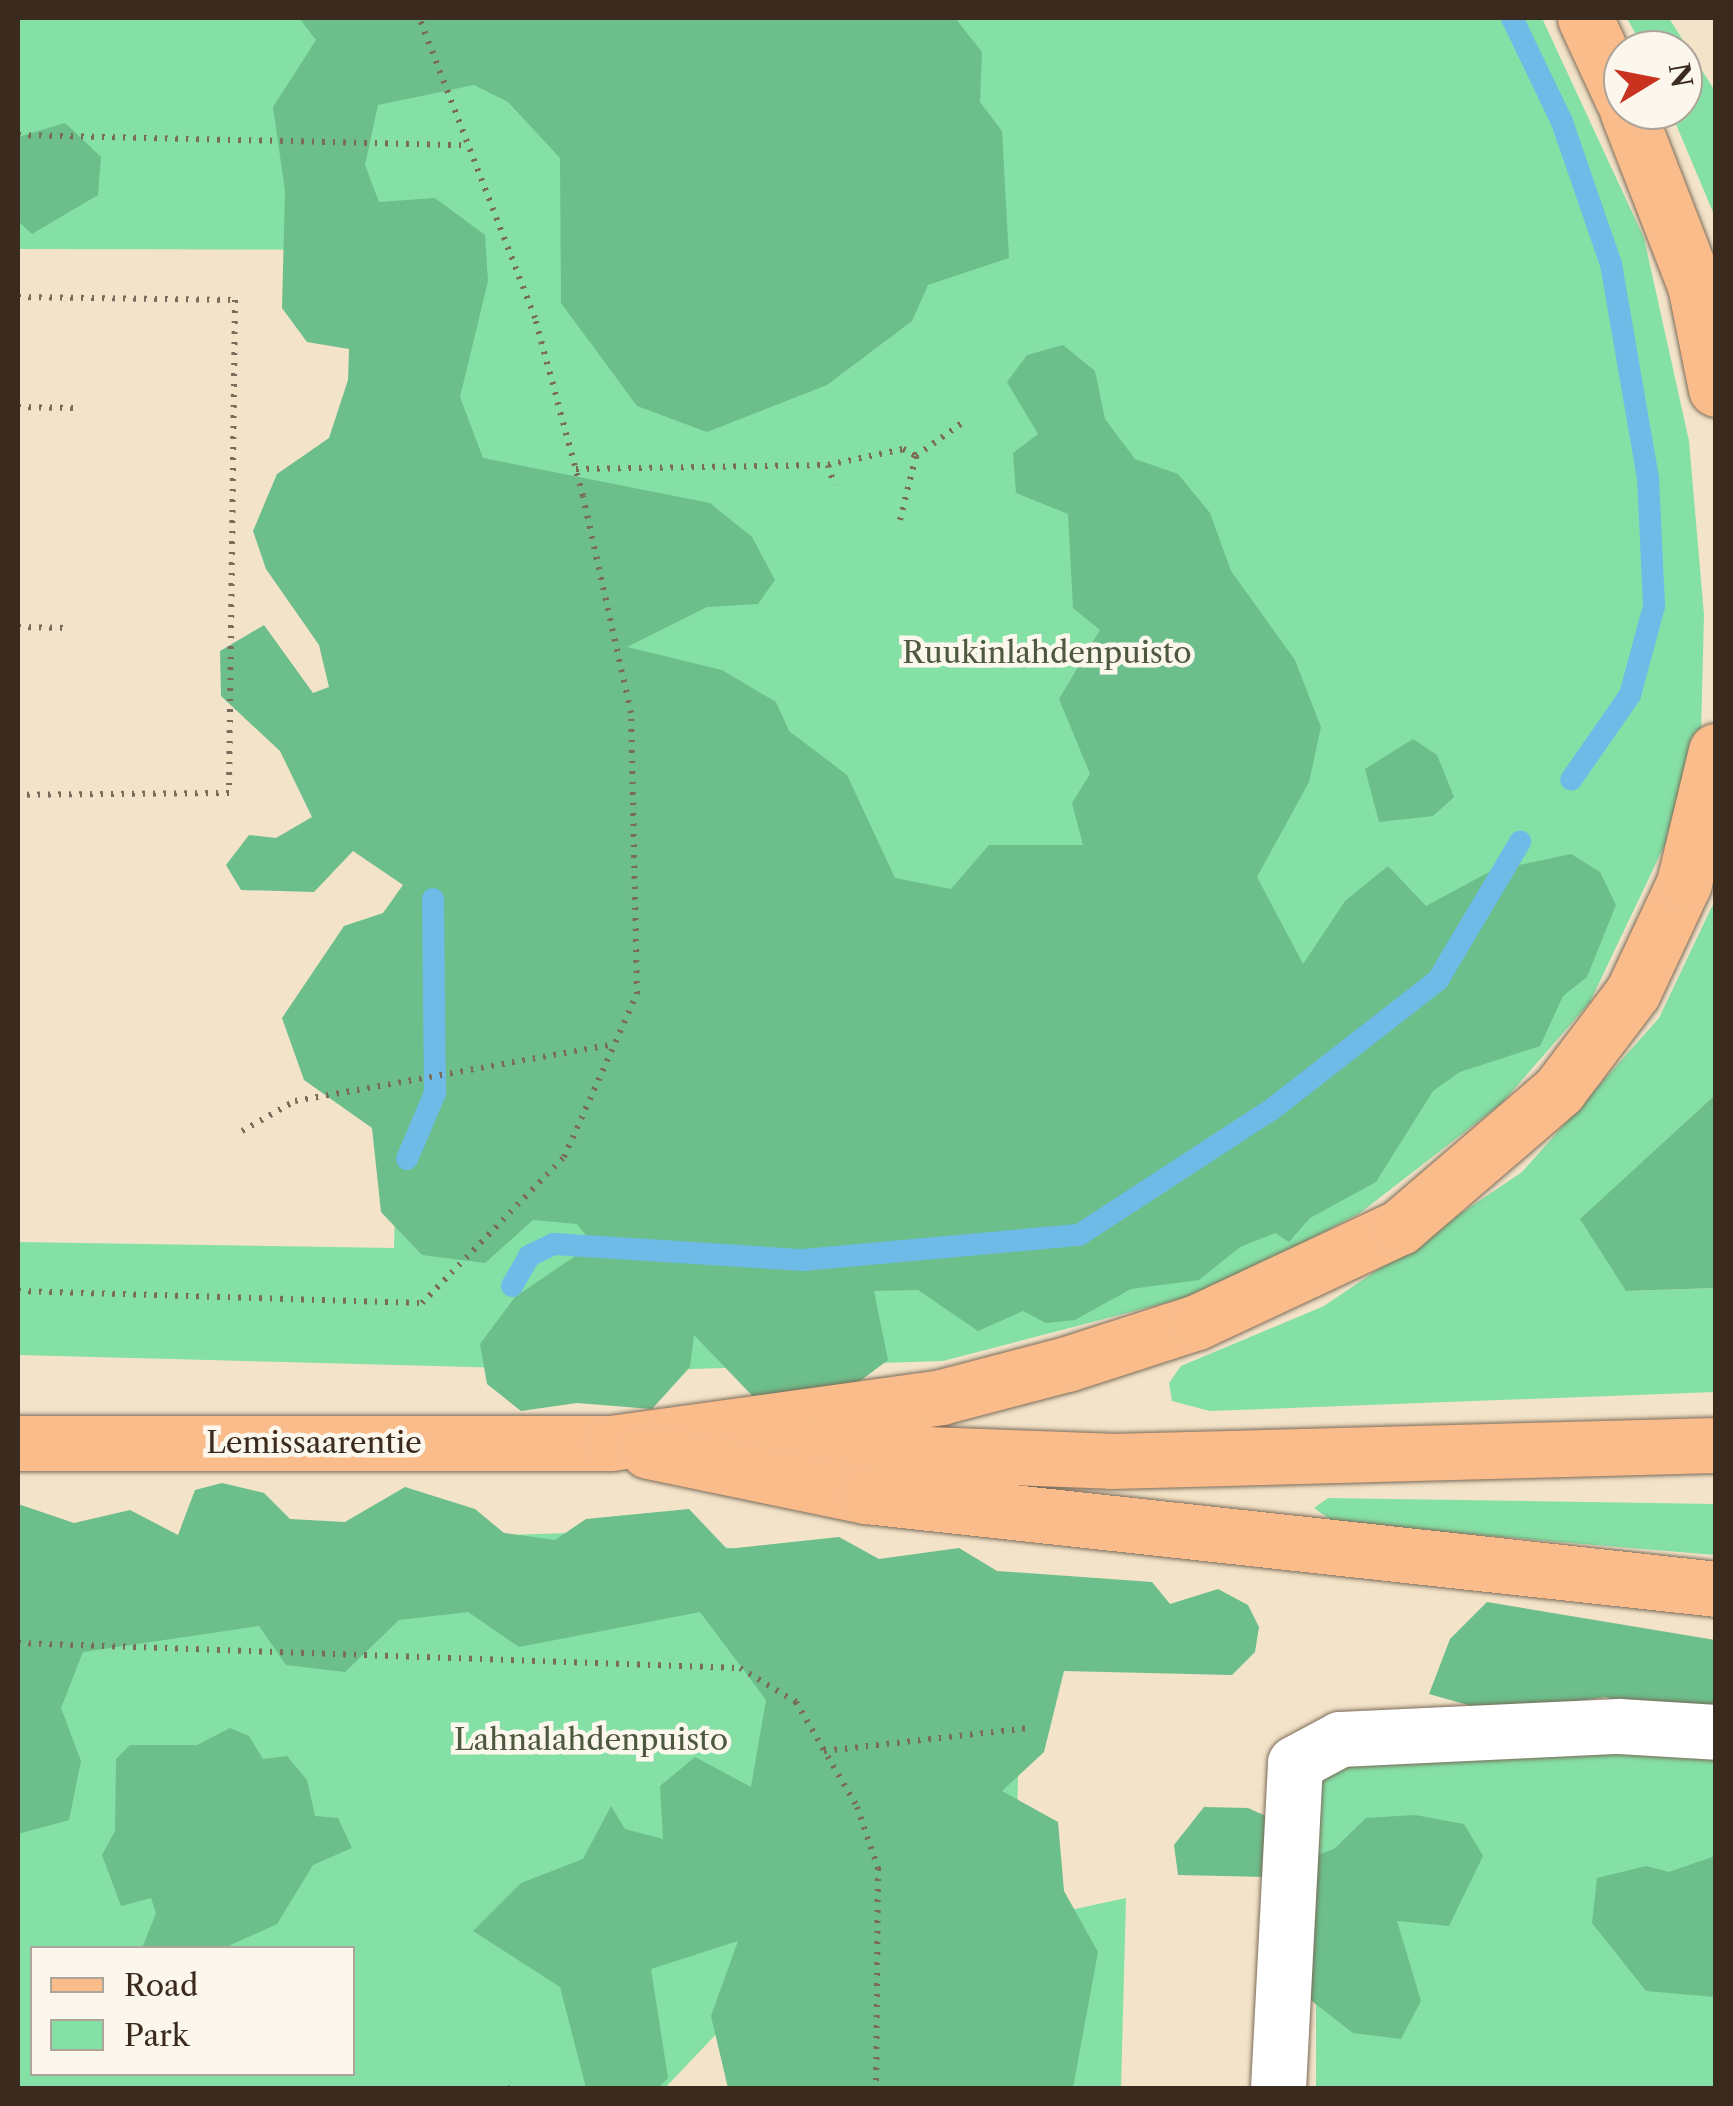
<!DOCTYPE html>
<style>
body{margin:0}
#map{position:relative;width:1733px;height:2106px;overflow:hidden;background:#f3e3c8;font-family:"Libre Caslon Text",serif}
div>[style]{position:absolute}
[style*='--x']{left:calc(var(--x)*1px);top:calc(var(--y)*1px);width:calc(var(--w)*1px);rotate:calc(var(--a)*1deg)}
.green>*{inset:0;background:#85e0a6;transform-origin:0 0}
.forest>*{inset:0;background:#6cbe8b}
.stream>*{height:22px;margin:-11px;padding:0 11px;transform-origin:11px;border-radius:11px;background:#6ebbe8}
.path>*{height:6px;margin-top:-3px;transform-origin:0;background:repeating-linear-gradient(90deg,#7b6b5a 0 2.5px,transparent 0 10.5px)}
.roads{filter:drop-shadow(0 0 2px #7b6b5a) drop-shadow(0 0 2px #7b6b5a)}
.minor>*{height:55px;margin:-27.5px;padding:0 27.5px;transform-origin:27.5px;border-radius:27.5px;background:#fff}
.major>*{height:55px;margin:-27.5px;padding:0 27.5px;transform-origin:27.5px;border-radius:27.5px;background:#fabc8b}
.highway>*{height:55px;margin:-27.5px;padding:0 27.5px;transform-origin:27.5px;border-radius:27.5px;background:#fabc8b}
span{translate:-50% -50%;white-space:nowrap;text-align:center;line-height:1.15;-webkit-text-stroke:9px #fbf7ec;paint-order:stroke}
.park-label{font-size:30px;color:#4e5840}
.street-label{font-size:30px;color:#3b2a1e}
.frame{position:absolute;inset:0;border:20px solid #3b2a1e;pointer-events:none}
.legend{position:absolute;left:30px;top:1946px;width:325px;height:130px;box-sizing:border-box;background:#fbf7ec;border:2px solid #aea59a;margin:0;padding:12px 18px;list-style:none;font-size:30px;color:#3b2a1e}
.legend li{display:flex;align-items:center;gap:20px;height:50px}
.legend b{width:50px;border:2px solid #aea59a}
.north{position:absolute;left:1603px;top:30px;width:100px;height:100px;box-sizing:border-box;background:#fbf7ec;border:2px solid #aea59a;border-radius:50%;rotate:80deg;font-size:28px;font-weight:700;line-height:40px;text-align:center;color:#3b2a1e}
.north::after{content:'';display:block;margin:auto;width:35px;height:45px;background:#c8321e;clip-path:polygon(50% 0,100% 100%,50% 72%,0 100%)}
</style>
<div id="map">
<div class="green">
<div style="clip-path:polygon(18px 18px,1542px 18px,1644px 238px,1689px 441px,1704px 615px,1701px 735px,1669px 836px,1590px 1002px,1502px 1103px,1360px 1213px,1215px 1290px,943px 1361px,625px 1371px,18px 1355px,18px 1242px,394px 1248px,422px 250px,18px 249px)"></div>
<div style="clip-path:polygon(1627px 18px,1669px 18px,1715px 91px,1715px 217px,1670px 110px,1683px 110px,1683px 50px,1644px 50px)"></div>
<div style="clip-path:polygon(1715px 900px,1715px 1095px,1581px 1219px,1627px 1291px,1715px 1288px,1715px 1392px,1210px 1411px,1172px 1401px,1169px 1383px,1181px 1366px,1324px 1306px,1522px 1172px,1659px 1018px)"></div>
<div style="clip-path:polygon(1328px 1498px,1715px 1504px,1715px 1555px,1335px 1523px,1314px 1508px)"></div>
<div style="clip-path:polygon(evenodd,598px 1532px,1022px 1583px,1015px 1922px,1126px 1898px,1121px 2088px,799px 2088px,797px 1949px,665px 2088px,18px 2088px,18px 1552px,598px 1532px,32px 1948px,352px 1948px,352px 2074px,32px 2074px,32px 1948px)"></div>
<div style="left:1715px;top:1747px;width:341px;height:399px;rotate:90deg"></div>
</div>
<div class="forest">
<div style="clip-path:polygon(299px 18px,955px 18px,982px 52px,980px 102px,1002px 131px,1009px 258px,928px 285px,912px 321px,827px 385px,707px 432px,637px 406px,561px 303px,560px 158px,508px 102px,474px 85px,378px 105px,365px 165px,379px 202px,435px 198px,485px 235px,488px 281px,460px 397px,483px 458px,710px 503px,752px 537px,775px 580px,758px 604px,707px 607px,627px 647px,722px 670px,776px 702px,789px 731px,847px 775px,895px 878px,951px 889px,989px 845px,1083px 845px,1072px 803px,1090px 774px,1059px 699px,1100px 630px,1073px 608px,1068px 514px,1016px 493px,1013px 453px,1038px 434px,1007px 382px,1027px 355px,1063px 345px,1095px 371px,1105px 419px,1135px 459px,1178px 474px,1210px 513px,1231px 571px,1295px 660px,1321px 727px,1309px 782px,1257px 877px,1303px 964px,1345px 901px,1388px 866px,1426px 906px,1491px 871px,1571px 854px,1600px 872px,1616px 905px,1587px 977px,1563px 996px,1540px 1046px,1460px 1072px,1433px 1091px,1376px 1182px,1310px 1218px,1289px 1242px,1275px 1233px,1240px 1247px,1199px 1280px,1131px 1289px,1075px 1320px,1046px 1323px,1023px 1311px,978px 1331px,918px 1290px,874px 1291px,888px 1360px,836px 1399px,765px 1409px,694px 1335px,690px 1367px,652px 1409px,577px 1403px,521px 1411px,487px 1384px,480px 1344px,515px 1297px,593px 1244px,577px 1224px,533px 1220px,485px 1263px,422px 1255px,381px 1212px,372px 1128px,304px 1080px,282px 1018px,344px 926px,383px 913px,403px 885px,353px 851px,314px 892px,241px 890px,226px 865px,249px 835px,276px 838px,312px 817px,280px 751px,221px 696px,220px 651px,264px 625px,313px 693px,329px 687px,319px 645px,266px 569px,253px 531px,277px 474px,329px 438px,348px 380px,349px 349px,307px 342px,282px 308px,285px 191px,273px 107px,316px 40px)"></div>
<div style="clip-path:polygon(65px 123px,101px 157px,98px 195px,32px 234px,18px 221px,18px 137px)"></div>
<div style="clip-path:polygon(1413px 739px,1437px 755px,1454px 797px,1433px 816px,1379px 822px,1365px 769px)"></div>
<div style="clip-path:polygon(1715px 1095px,1715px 1288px,1626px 1291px,1580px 1219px)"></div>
<div style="clip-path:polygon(222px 1483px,264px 1493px,290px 1519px,345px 1522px,405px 1487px,475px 1509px,504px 1533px,555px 1540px,586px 1519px,689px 1509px,727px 1549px,839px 1537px,879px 1559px,959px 1548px,997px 1571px,1152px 1582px,1170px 1604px,1218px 1589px,1248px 1605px,1259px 1627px,1255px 1652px,1232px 1675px,1064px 1671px,1044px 1752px,1002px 1791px,1058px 1822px,1064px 1891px,1098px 1952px,1073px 2088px,728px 2088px,711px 2016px,738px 1941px,651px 1969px,668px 2078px,658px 2088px,586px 2088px,560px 1987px,473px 1931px,521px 1883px,583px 1859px,611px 1806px,625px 1829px,663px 1839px,660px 1786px,695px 1757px,751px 1787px,766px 1700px,700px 1612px,519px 1647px,468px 1612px,399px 1620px,345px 1672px,286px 1665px,259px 1626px,83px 1652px,61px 1708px,81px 1761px,69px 1820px,18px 1834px,18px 1504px,74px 1523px,130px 1510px,178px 1535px,195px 1490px)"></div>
<div style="clip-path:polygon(1487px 1602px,1715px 1640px,1715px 1747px,1606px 1697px,1496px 1713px,1429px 1694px,1450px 1639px)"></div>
<div style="clip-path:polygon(230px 1728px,249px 1736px,263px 1759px,287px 1756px,307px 1780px,315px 1816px,338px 1818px,352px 1848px,313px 1865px,277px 1924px,224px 1948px,142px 1948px,156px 1913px,151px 1898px,121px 1906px,102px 1855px,115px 1831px,116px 1759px,130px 1745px,197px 1745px)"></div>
<div style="clip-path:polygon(1204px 1807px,1248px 1808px,1275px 1820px,1268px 1877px,1178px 1875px,1174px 1845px)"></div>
<div style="clip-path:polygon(1415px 1815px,1464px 1824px,1483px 1856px,1449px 1926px,1397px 1921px,1421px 2001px,1401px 2039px,1353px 2033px,1295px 1988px,1293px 1864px,1334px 1849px,1366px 1818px)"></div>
<div style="clip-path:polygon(1715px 1856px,1715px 1997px,1646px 1991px,1592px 1923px,1597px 1878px,1646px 1866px,1669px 1872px)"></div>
</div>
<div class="stream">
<div style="--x:1512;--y:18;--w:115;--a:64.3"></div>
<div style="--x:1562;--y:122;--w:150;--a:71"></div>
<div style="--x:1611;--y:264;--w:217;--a:80.2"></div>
<div style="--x:1648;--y:478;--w:128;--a:87.3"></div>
<div style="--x:1654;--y:606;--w:92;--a:105.1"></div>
<div style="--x:1630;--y:695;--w:103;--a:124.8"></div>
<div style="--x:407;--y:1159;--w:72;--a:-67"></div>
<div style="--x:435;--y:1093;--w:194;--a:-90.6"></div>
<div style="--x:512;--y:1286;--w:34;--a:-60"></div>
<div style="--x:529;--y:1256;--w:28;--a:-26"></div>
<div style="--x:554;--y:1244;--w:250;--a:3.7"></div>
<div style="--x:803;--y:1260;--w:277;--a:-5.2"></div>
<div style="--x:1079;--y:1235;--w:229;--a:-33.1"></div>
<div style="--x:1271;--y:1110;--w:212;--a:-37.9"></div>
<div style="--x:1438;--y:980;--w:161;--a:-59.3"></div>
</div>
<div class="path">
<div style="--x:18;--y:135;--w:447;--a:1.3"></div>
<div style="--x:18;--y:297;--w:217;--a:0.8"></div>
<div style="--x:235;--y:300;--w:493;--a:90.7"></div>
<div style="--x:229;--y:793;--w:211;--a:179.5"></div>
<div style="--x:18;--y:407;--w:57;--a:1"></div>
<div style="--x:828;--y:465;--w:21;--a:73"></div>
<div style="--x:576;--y:469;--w:252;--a:-0.9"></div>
<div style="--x:828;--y:465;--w:77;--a:-12"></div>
<div style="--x:903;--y:449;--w:15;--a:28"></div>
<div style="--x:900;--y:520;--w:66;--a:-76"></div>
<div style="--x:916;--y:456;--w:62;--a:-35.8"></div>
<div style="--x:18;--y:627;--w:51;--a:1.1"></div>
<div style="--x:242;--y:1131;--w:61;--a:-29.5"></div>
<div style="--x:295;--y:1101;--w:324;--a:-10.1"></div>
<div style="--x:18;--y:1291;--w:404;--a:1.7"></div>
<div style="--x:422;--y:1303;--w:204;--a:-45.8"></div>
<div style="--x:564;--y:1157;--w:179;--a:-65.9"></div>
<div style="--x:637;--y:994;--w:281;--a:-91.2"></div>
<div style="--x:631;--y:713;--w:222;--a:-102.5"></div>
<div style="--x:583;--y:496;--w:184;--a:-105.1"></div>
<div style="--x:535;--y:318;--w:322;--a:-111.1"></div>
<div style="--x:18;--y:1643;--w:722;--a:1.98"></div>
<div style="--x:740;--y:1668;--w:66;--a:31.3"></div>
<div style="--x:796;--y:1702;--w:121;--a:59.8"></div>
<div style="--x:857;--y:1807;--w:65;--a:71"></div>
<div style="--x:878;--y:1868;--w:220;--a:90.5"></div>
<div style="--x:824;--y:1751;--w:207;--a:-6.4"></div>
<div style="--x:507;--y:2087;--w:1;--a:45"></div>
</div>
<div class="roads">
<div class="minor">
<div style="--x:1278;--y:2088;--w:325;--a:-87"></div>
<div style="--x:1295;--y:1763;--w:51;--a:-28.1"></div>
<div style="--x:1340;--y:1739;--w:279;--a:-2.7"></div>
<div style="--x:1619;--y:1726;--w:97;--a:3.5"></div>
</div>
<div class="major">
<div style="--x:18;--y:1443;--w:593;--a:0"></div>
</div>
<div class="highway">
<div style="--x:1585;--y:18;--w:90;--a:65.1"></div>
<div style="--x:1627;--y:110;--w:188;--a:68.8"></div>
<div style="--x:1695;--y:285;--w:106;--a:78.6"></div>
<div style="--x:611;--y:1443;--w:333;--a:-7.9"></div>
<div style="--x:941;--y:1397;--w:130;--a:-14.7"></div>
<div style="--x:1067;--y:1364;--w:137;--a:-17.9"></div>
<div style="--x:1197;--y:1322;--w:224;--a:-25.1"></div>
<div style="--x:1400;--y:1227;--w:210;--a:-40.7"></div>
<div style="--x:1559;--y:1090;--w:123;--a:-52.9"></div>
<div style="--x:1633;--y:992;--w:120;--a:-64.9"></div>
<div style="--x:1684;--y:883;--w:136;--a:-76.4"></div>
<div style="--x:764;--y:1448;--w:347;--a:2.1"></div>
<div style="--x:1111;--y:1461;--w:605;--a:-1.51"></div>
<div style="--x:648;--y:1451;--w:223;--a:11.7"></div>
<div style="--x:866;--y:1496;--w:855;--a:6.24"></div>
</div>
</div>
<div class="park-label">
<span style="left:1047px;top:653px">Ruukinlahdenpuisto</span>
<span style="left:591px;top:1740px">Lahnalahdenpuisto</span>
</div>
<div class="street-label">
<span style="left:314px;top:1443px">Lemissaarentie</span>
</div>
<div class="frame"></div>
<ul class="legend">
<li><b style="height:12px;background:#fabc8b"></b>Road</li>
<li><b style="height:28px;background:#85e0a6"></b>Park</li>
</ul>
<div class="north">N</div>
</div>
